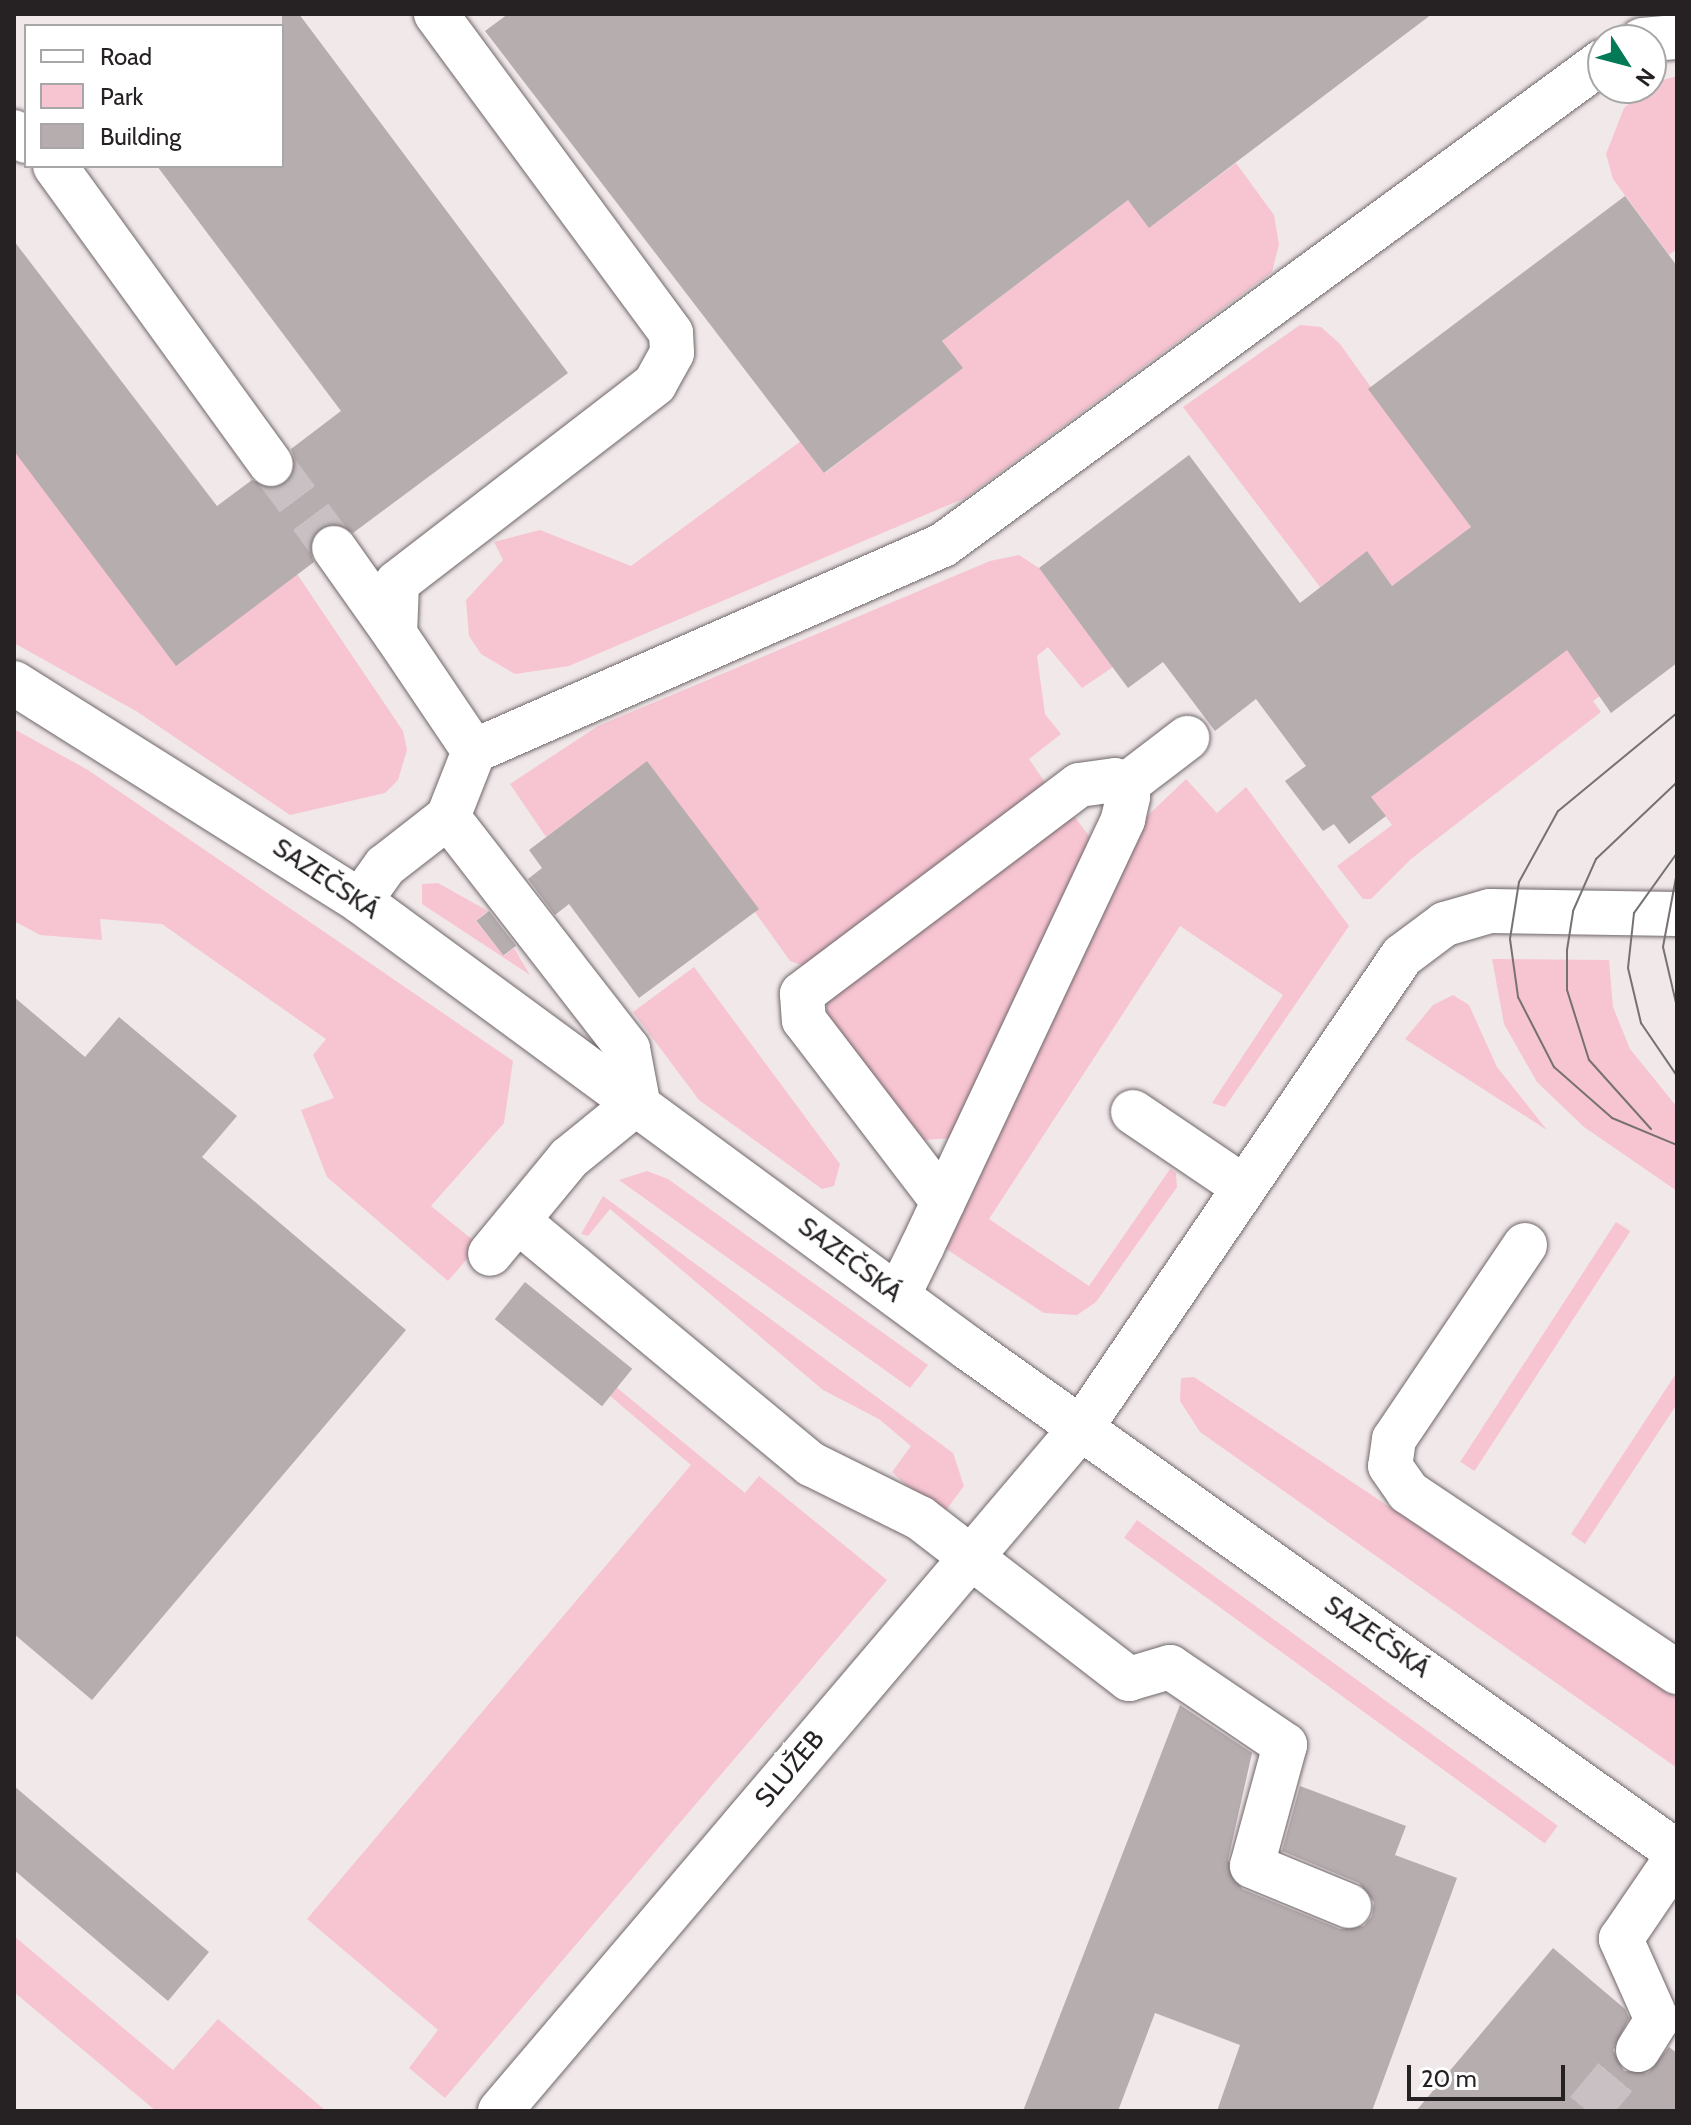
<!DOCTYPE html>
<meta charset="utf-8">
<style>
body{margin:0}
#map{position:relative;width:1691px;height:2125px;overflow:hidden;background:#f1e8ea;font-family:Cabin,sans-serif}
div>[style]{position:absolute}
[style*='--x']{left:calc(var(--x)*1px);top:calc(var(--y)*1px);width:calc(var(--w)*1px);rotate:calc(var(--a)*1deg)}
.green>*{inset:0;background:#f7c4d2;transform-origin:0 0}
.building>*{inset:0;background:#b6adaf;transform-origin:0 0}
.minor-tunnel>*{height:44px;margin-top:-22px;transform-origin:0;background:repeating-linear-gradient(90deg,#c8c0c2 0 44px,transparent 0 66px)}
.roads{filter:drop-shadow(0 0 2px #6f6769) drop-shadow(0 0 2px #6f6769)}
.minor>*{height:44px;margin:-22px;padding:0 22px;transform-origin:22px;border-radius:22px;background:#fff}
.tram>*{height:2px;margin:-1px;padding:0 1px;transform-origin:1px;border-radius:1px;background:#777172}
span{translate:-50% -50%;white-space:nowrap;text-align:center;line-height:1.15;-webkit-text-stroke:8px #fff;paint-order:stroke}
.street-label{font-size:26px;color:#262223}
.frame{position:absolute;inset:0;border:16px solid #262223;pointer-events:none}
.legend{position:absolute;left:24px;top:24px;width:260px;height:144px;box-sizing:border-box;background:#fff;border:2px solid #a8a7a7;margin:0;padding:10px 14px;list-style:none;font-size:24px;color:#262223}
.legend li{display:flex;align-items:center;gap:16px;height:40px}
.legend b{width:40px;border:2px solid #a8a7a7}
.north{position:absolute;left:1587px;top:24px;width:80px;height:80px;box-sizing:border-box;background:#fff;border:2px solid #a8a7a7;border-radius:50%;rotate:126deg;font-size:22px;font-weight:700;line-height:32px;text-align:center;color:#262223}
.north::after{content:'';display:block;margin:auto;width:28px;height:36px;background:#037a57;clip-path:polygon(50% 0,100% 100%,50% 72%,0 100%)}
.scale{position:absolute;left:1407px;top:2065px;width:158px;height:36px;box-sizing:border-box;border:4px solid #262223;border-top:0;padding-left:10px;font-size:24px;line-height:28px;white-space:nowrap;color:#262223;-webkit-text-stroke:6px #fff;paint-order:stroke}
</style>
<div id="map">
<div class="green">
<div style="clip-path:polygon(1677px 76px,1677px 249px,1669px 255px,1613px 179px,1606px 154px,1624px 108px,1653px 83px)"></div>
<div style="clip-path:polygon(1236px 163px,1274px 215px,1279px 244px,1272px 272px,965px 498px,569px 666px,515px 674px,481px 654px,469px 636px,466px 600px,503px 560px,494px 542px,540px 530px,631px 566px,801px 441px,825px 473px,962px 368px,942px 341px,1128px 200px,1150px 227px)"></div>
<div style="clip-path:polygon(1300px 325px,1321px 327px,1340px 344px,1471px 527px,1392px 586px,1367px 552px,1320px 587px,1183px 407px)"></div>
<div style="clip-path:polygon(14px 451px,297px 574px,403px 731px,407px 750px,398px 780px,385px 793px,290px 815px,136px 711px,14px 643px)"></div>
<div style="clip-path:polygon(1019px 555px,1039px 568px,1113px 667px,1082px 688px,1048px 647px,1037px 656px,1045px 714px,1061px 734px,1029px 759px,1049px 788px,807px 967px,790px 961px,647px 761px,546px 837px,510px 784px,598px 726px,990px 561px)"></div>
<div style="clip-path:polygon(1677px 638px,1593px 701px,1601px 712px,1411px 859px,1371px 899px,1363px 899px,1337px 866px,1392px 825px,1371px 797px,1528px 679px,1510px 655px)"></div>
<div style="clip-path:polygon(14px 729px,88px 770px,513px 1061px,504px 1123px,431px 1206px,479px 1245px,448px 1281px,327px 1177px,301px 1110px,334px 1098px,313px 1055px,326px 1039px,162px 924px,100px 919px,102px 940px,40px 935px,14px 921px)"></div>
<div style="clip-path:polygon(1186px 779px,1217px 813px,1246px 787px,1349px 926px,1225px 1107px,1212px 1103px,1283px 995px,1180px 926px,989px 1219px,1089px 1286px,1170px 1169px,1176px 1173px,1177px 1187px,1096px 1302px,1077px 1315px,1044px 1313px,940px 1245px,1139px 824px)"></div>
<div style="clip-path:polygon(1074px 816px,1095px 844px,953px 1138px,923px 1140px,827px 1016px,827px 997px)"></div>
<div style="clip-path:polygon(438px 883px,488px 911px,476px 921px,504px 956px,514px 948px,530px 975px,422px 904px,422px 884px)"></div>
<div style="clip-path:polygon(1492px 959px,1609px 960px,1613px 1007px,1630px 1049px,1677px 1107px,1677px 1191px,1584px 1127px,1537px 1082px,1504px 1024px)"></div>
<div style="clip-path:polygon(694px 967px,840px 1164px,834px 1186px,822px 1189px,699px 1100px,633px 1012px)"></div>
<div style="clip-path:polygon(1453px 995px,1469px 1005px,1497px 1067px,1547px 1130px,1405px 1039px,1433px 1005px)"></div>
<div style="clip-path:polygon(647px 1171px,668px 1179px,928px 1365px,910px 1388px,619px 1180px)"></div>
<div style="clip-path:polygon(603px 1196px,953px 1453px,964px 1486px,941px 1517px,892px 1472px,911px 1446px,879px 1419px,823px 1390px,610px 1209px,588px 1236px,581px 1234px)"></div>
<div style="left:1616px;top:1222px;width:17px;height:286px;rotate:33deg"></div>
<div style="clip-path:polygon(1677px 1372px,1677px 1404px,1585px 1544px,1571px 1534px)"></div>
<div style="clip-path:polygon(1194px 1377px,1677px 1698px,1677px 1768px,1200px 1432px,1180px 1401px,1181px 1378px)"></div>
<div style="clip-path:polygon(616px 1387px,745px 1493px,759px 1476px,887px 1580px,445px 2098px,409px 2068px,438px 2030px,307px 1919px,691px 1465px,609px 1395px)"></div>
<div style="left:1137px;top:1520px;width:520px;height:22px;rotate:36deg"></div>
<div style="clip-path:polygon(14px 1936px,173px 2070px,218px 2019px,326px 2111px,156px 2111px,14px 1992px)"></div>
</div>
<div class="building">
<div style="clip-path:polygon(282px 14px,299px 14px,568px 373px,353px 533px,332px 523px,319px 528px,309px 550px,314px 562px,176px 666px,14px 451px,14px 241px,217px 506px,252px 480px,273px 489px,286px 484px,296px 462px,291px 449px,341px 411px,157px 166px,282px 166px)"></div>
<div style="clip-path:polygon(508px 14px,1432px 14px,1149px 228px,1128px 200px,942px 341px,963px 368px,824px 473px,485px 31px)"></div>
<div style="clip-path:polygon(1625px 196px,1677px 266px,1677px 663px,1611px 713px,1567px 650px,1371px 797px,1386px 816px,1349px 844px,1334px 824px,1323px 831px,1285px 781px,1306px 766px,1256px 699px,1215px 731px,1163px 662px,1128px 688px,1039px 568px,1189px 455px,1300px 603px,1367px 551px,1392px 586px,1471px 527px,1368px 389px)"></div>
<div style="clip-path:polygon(647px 761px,759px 909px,639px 998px,569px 904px,555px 915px,528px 879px,542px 868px,529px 850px)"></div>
<div style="left:489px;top:911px;width:44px;height:16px;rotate:52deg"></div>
<div style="clip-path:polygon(14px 997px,85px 1057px,119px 1017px,237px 1116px,202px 1157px,406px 1330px,92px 1700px,14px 1634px)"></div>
<div style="left:525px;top:1282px;width:138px;height:48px;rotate:39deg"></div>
<div style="clip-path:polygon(1180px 1705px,1252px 1753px,1228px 1860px,1242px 1889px,1340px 1929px,1364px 1926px,1372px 1916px,1374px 1902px,1359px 1883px,1282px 1851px,1300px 1786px,1406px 1826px,1395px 1855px,1457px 1878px,1372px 2111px,1217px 2111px,1240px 2045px,1155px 2013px,1118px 2111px,1023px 2111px)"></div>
<div style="clip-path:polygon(14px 1786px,209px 1952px,168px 2001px,14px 1870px)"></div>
<div style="clip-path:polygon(1553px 1948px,1625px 2009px,1629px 2018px,1613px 2050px,1624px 2071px,1649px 2072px,1669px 2047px,1677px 2053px,1677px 2111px,1416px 2111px)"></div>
</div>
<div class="minor-tunnel">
<div style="--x:271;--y:464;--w:105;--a:53.1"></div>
<div style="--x:1587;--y:2111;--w:80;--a:-50.1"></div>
</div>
<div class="roads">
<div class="minor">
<div style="--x:436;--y:14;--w:396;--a:53.6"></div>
<div style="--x:671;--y:333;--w:20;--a:87"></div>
<div style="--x:672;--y:353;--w:35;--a:119"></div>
<div style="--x:655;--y:384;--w:326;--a:142.4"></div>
<div style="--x:397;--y:583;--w:51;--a:92.2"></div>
<div style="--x:395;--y:634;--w:141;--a:56"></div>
<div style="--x:1642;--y:40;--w:35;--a:-5"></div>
<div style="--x:14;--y:132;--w:15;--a:37"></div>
<div style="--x:55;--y:166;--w:368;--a:54.1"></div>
<div style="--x:334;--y:548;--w:105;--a:54.7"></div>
<div style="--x:14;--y:683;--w:409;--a:32.2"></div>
<div style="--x:360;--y:901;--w:755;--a:36.32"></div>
<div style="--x:968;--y:1348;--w:870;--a:35.41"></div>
<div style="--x:1123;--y:787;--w:81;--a:-37.4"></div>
<div style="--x:448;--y:817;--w:294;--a:52.2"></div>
<div style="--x:628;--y:1049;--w:54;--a:79.3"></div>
<div style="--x:638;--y:1102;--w:89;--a:140.9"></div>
<div style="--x:569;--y:1158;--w:124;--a:129.5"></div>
<div style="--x:360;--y:901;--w:43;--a:-54.5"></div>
<div style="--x:385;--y:866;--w:80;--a:-37.9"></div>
<div style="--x:448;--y:817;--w:71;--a:-68.5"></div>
<div style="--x:474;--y:751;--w:512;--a:-23.71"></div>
<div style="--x:943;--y:545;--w:818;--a:-36.25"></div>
<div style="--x:1133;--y:1112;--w:130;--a:34.1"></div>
<div style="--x:518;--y:1221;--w:381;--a:39.7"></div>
<div style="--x:811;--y:1464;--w:122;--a:26.4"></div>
<div style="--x:920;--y:1518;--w:264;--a:37.6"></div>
<div style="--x:1129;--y:1679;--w:43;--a:-16.3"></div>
<div style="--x:1170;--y:1667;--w:139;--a:34.1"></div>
<div style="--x:1285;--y:1745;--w:125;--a:105.3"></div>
<div style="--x:1252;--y:1866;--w:105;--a:22.4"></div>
<div style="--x:1525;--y:1245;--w:234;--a:124"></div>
<div style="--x:1394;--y:1439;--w:27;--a:98"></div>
<div style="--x:1390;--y:1466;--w:32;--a:55"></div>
<div style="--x:1408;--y:1492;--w:324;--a:33.8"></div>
<div style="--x:898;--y:1296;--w:55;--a:-63.9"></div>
<div style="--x:922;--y:1247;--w:473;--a:-64.8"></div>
<div style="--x:1123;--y:819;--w:23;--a:-77"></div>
<div style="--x:1128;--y:797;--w:21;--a:-127"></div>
<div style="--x:1115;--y:780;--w:36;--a:172"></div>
<div style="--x:1079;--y:785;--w:347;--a:143"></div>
<div style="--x:802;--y:994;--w:26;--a:86"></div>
<div style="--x:804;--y:1020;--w:229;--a:52.6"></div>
<div style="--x:1638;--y:2050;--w:36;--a:-58"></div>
<div style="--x:1657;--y:2020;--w:89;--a:-114"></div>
<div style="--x:1621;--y:1939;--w:99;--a:-55.7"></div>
<div style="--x:500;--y:2111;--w:897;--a:-49.61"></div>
<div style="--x:1081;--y:1428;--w:571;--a:-55.78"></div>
<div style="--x:1402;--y:956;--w:54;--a:-36.7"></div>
<div style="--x:1445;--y:924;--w:47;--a:-16.1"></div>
<div style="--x:1490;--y:911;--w:187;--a:0.9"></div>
</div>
</div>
<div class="tram">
<div style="--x:1677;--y:713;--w:154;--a:140.5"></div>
<div style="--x:1558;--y:811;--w:81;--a:118.8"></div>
<div style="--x:1519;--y:882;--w:58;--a:99"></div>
<div style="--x:1510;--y:939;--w:59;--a:82.1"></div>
<div style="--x:1518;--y:997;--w:79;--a:62.8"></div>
<div style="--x:1554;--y:1067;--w:77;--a:41.3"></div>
<div style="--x:1612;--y:1118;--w:70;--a:22.6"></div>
<div style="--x:1677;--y:853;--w:74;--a:125.6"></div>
<div style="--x:1634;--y:913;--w:55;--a:96.2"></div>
<div style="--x:1628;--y:968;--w:57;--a:76.7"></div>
<div style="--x:1641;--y:1023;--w:64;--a:55.8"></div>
<div style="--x:1677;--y:872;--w:76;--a:100.6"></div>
<div style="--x:1663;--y:947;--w:62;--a:76.9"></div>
<div style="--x:1651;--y:1129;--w:93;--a:-131.9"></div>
<div style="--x:1589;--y:1060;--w:73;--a:-107.4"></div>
<div style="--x:1567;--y:990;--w:40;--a:-90"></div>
<div style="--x:1567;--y:950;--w:39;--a:-81"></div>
<div style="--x:1573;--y:911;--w:57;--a:-66.1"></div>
<div style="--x:1596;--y:859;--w:112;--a:-43.5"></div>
</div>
<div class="street-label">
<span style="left:326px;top:879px;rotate:34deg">SAZEČSKÁ</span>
<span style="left:850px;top:1260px;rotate:37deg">SAZEČSKÁ</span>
<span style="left:1377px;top:1637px;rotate:35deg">SAZEČSKÁ</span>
<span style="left:790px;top:1769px;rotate:-50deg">SLUŽEB</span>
</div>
<div class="frame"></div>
<ul class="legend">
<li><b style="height:10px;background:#fff"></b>Road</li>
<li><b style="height:22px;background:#f7c4d2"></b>Park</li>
<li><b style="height:22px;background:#b6adaf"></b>Building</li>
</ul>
<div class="north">N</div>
<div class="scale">20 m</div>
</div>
